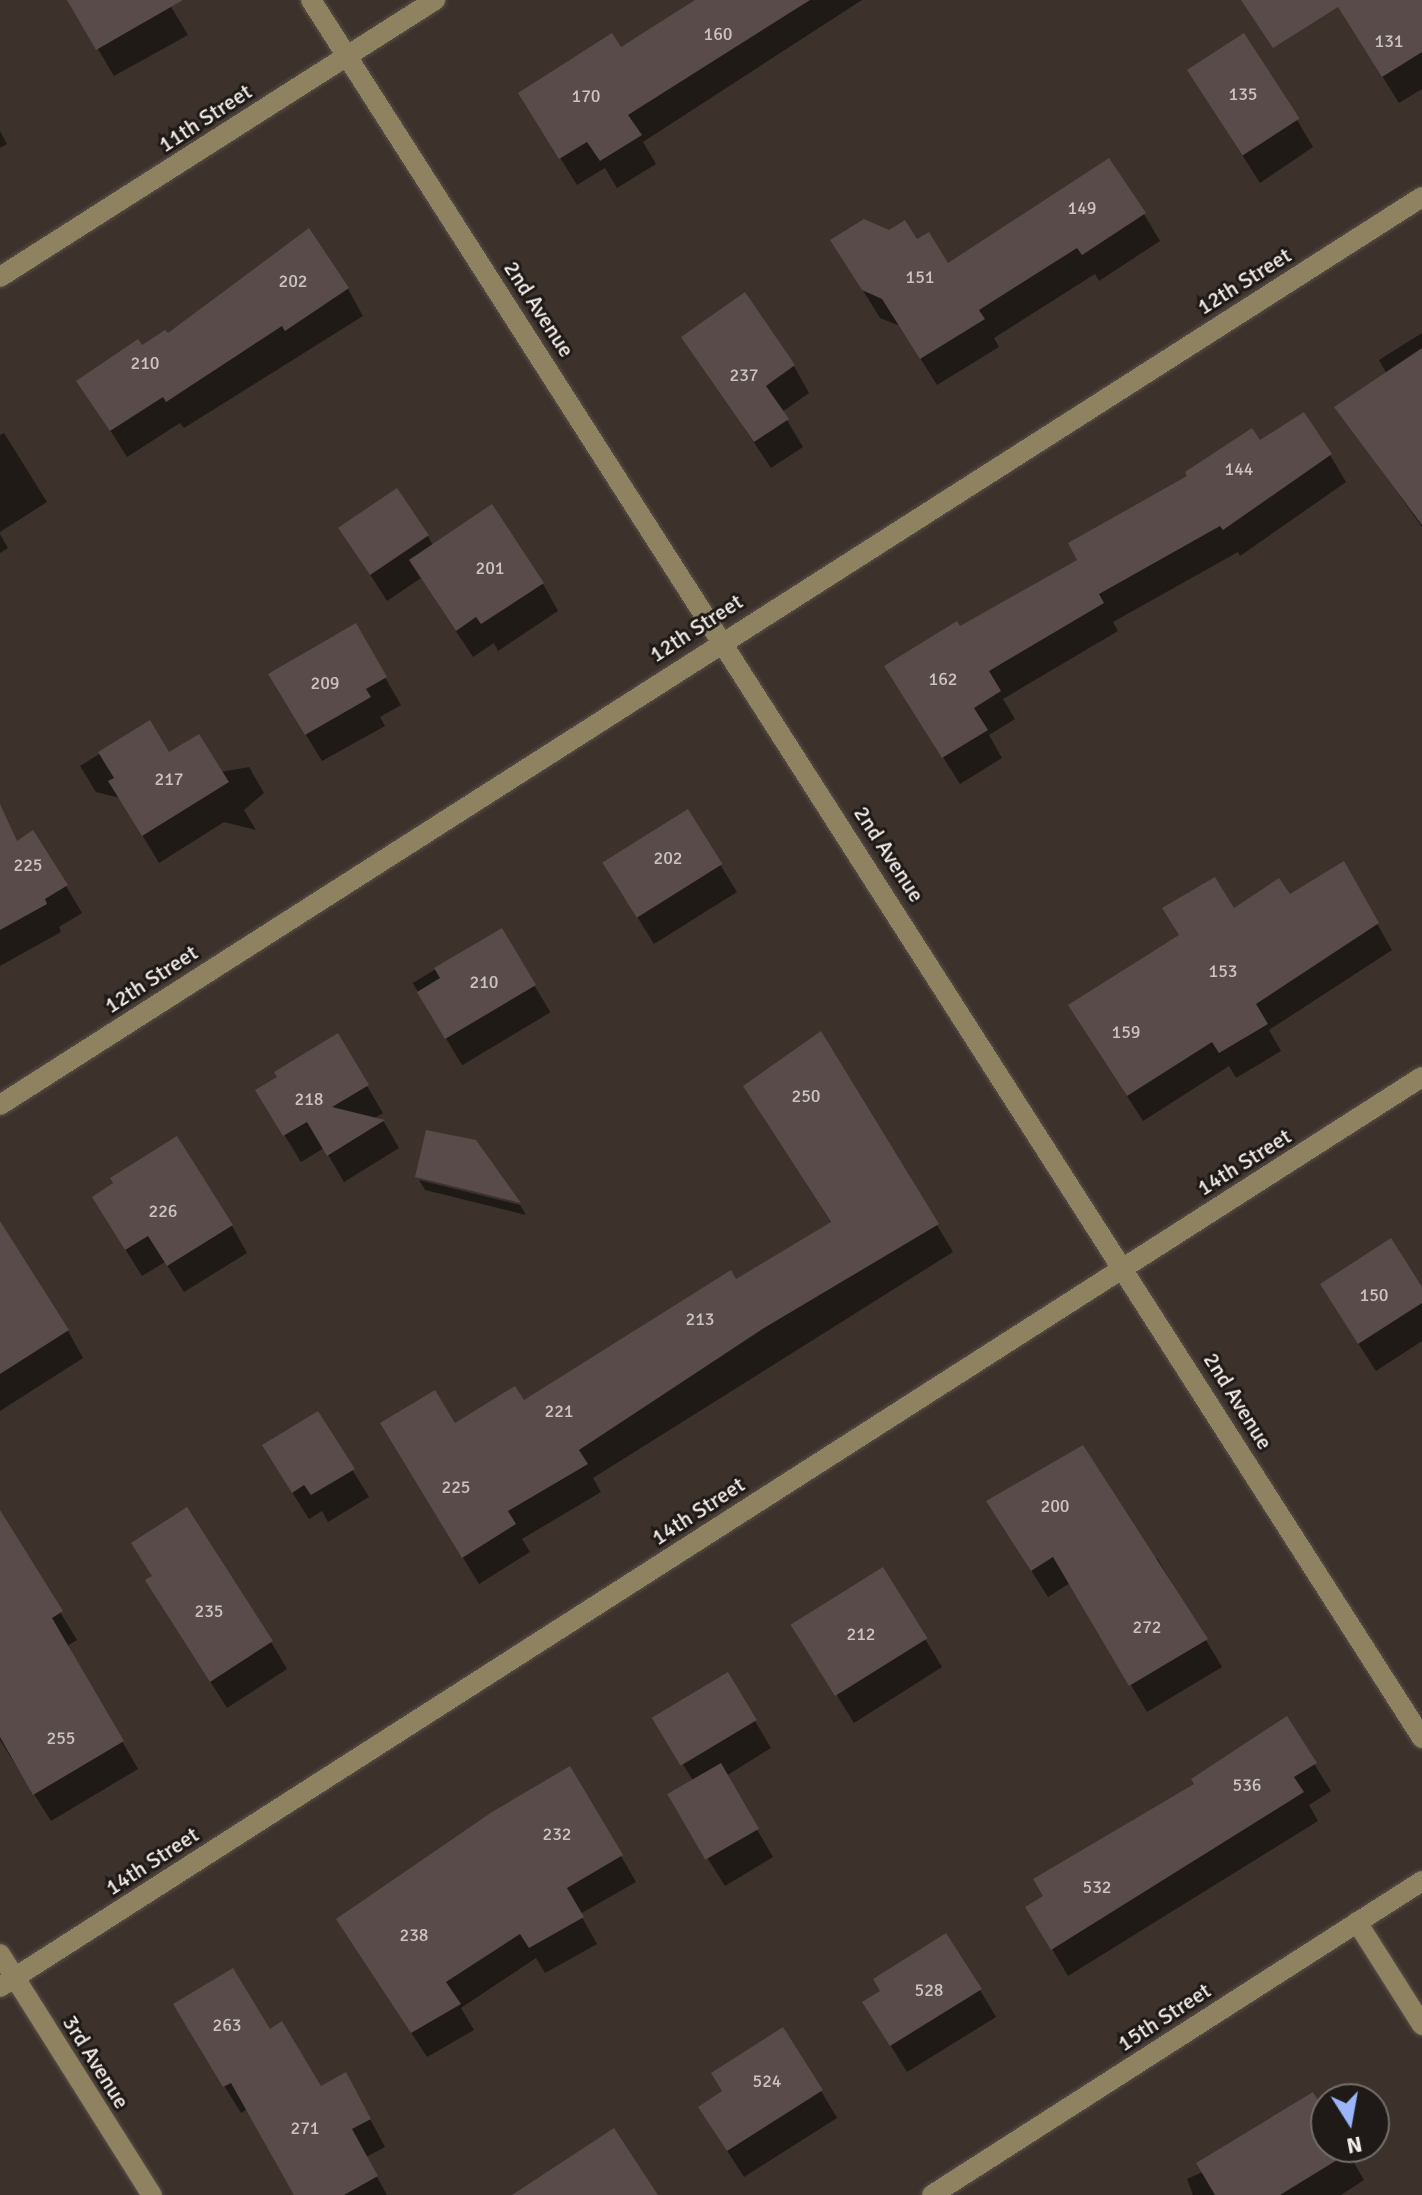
<!DOCTYPE html>
<style>
body{margin:0}
#map{position:relative;width:1422px;height:2195px;overflow:hidden;background:#3c312b;font-family:Signika,sans-serif}
div>[style]{position:absolute}
[style*='--x']{left:calc(var(--x)*1px);top:calc(var(--y)*1px);width:calc(var(--w)*1px);rotate:calc(var(--a)*1deg)}
.shadow>*{inset:0;background:#0007;transform-origin:0 0}
.building>*{inset:0;background:#594b4a;transform-origin:0 0}
.roads{filter:drop-shadow(0 0 2px #594f49) drop-shadow(0 0 2px #594f49)}
.minor>*{height:20px;margin:-10px;padding:0 10px;transform-origin:10px;border-radius:10px;background:#8f8261}
span{translate:-50% -50%;white-space:nowrap;text-align:center;line-height:1.15;-webkit-text-stroke:6px #1f1a17;paint-order:stroke}
.number-label{font-size:18px;color:#ccc3c0}
.number-label span{-webkit-text-stroke-width:0}
.street-label{font-size:22px;color:#f2ebe7}
.north{position:absolute;left:1310px;top:2083px;width:80px;height:80px;box-sizing:border-box;background:#1f1a17;border:2px solid #736e6a;border-radius:50%;rotate:169deg;font-size:22px;font-weight:700;line-height:32px;text-align:center;color:#f2ebe7}
.north::after{content:'';display:block;margin:auto;width:28px;height:36px;background:#9bb5fd;clip-path:polygon(50% 0,100% 100%,50% 72%,0 100%)}
</style>
<div id="map">
<div class="shadow">
<div style="clip-path:polygon(69px 0,167px 0,188px 35px,114px 76px)"></div>
<div style="clip-path:polygon(699px 0,862px 0,643px 142px,656px 164px,617px 188px,605px 168px,577px 185px,537px 121px,620px 50px)"></div>
<div style="clip-path:polygon(1335px 0,1422px 0,1422px 89px,1399px 103px)"></div>
<div style="clip-path:polygon(1205px 97px,1297px 120px,1313px 147px,1260px 183px)"></div>
<div style="clip-path:polygon(0 131px,7px 144px,0 148px)"></div>
<div style="clip-path:polygon(1144px 214px,1160px 241px,1099px 281px,1095px 274px,994px 338px,999px 347px,937px 385px,900px 326px,880px 318px,849px 268px,889px 232px,917px 242px,948px 266px)"></div>
<div style="clip-path:polygon(348px 289px,363px 316px,184px 428px,180px 423px,127px 457px,79px 381px,141px 348px)"></div>
<div style="clip-path:polygon(1422px 333px,1422px 527px,1337px 408px,1387px 374px,1379px 360px)"></div>
<div style="clip-path:polygon(684px 338px,794px 366px,809px 393px,782px 412px,803px 447px,771px 468px)"></div>
<div style="clip-path:polygon(4px 433px,47px 502px,0 532px,0 435px)"></div>
<div style="clip-path:polygon(1259px 443px,1330px 455px,1346px 482px,1240px 556px,1238px 552px,1113px 622px,1118px 631px,1003px 699px,1015px 719px,989px 735px,1002px 758px,960px 784px,903px 694px,959px 628px,1079px 560px,1190px 477px)"></div>
<div style="clip-path:polygon(0 534px,8px 548px,0 553px)"></div>
<div style="clip-path:polygon(428px 536px,433px 546px,543px 584px,558px 611px,498px 651px,494px 643px,473px 657px,421px 578px,387px 601px,357px 554px)"></div>
<div style="clip-path:polygon(355px 626px,401px 705px,380px 717px,385px 726px,322px 761px,286px 702px)"></div>
<div style="clip-path:polygon(149px 723px,169px 755px,221px 772px,249px 767px,264px 793px,244px 810px,256px 830px,224px 822px,159px 863px,120px 798px,96px 792px,80px 766px)"></div>
<div style="clip-path:polygon(687px 811px,737px 892px,654px 944px,623px 894px)"></div>
<div style="clip-path:polygon(0 833px,66px 886px,82px 913px,59px 927px,61px 932px,0 966px)"></div>
<div style="clip-path:polygon(1343px 864px,1392px 950px,1269px 1030px,1281px 1051px,1236px 1078px,1229px 1066px,1143px 1121px,1086px 1032px,1181px 936px,1233px 910px,1289px 897px)"></div>
<div style="left:501px;top:930px;width:96px;height:103px;rotate:59deg"></div>
<div style="clip-path:polygon(337px 1036px,383px 1113px,373px 1119px,384px 1122px,399px 1148px,344px 1182px,324px 1148px,301px 1162px,274px 1118px)"></div>
<div style="clip-path:polygon(761px 1113px,937px 1225px,953px 1252px,593px 1478px,601px 1492px,522px 1539px,530px 1552px,479px 1584px,398px 1451px,523px 1403px,832px 1224px)"></div>
<div style="clip-path:polygon(419px 1180px,520px 1205px,526px 1215px,425px 1190px)"></div>
<div style="clip-path:polygon(110px 1225px,232px 1226px,247px 1253px,184px 1292px,165px 1262px,142px 1276px)"></div>
<div style="clip-path:polygon(0 1249px,68px 1331px,83px 1358px,0 1411px)"></div>
<div style="clip-path:polygon(1422px 1291px,1422px 1341px,1376px 1371px,1338px 1312px)"></div>
<div style="clip-path:polygon(318px 1414px,369px 1497px,328px 1522px,322px 1511px,309px 1519px,280px 1473px)"></div>
<div style="clip-path:polygon(1004px 1528px,1157px 1558px,1222px 1667px,1147px 1712px,1070px 1583px,1048px 1597px)"></div>
<div style="clip-path:polygon(23px 1551px,77px 1640px,67px 1646px,138px 1769px,51px 1821px,0 1740px,0 1566px)"></div>
<div style="clip-path:polygon(883px 1570px,942px 1667px,854px 1723px,813px 1657px)"></div>
<div style="clip-path:polygon(153px 1578px,271px 1642px,287px 1669px,227px 1708px,164px 1608px)"></div>
<div style="clip-path:polygon(1286px 1719px,1331px 1791px,1309px 1805px,1318px 1821px,1068px 1976px,1028px 1908px)"></div>
<div style="clip-path:polygon(755px 1721px,771px 1748px,726px 1776px,773px 1857px,725px 1886px,686px 1824px,694px 1782px,672px 1747px)"></div>
<div style="clip-path:polygon(570px 1768px,636px 1882px,580px 1914px,597px 1944px,545px 1973px,536px 1958px,461px 2008px,474px 2030px,427px 2057px,338px 1920px)"></div>
<div style="clip-path:polygon(980px 1990px,996px 2017px,907px 2072px,881px 2030px)"></div>
<div style="clip-path:polygon(191px 2032px,270px 2032px,321px 2088px,361px 2102px,385px 2147px,366px 2157px,387px 2195px,296px 2195px,248px 2109px,241px 2113px)"></div>
<div style="clip-path:polygon(821px 2091px,837px 2118px,744px 2177px,717px 2135px,724px 2093px)"></div>
<div style="clip-path:polygon(1326px 2117px,1326px 2147px,1345px 2147px,1364px 2180px,1341px 2195px,1193px 2195px,1187px 2179px)"></div>
</div>
<div class="building">
<div style="clip-path:polygon(67px 0,183px 0,96px 50px)"></div>
<div style="clip-path:polygon(695px 0,810px 0,628px 115px,642px 135px,600px 161px,587px 142px,559px 159px,518px 93px,612px 33px,621px 47px)"></div>
<div style="clip-path:polygon(1241px 0,1422px 0,1422px 52px,1382px 77px,1338px 7px,1273px 48px)"></div>
<div style="left:1244px;top:33px;width:102px;height:68px;rotate:57deg"></div>
<div style="clip-path:polygon(1109px 158px,1146px 213px,1082px 255px,1077px 248px,979px 310px,985px 319px,920px 359px,882px 299px,862px 290px,830px 240px,864px 219px,889px 230px,905px 220px,917px 239px,929px 232px,948px 263px)"></div>
<div style="clip-path:polygon(309px 228px,349px 288px,285px 331px,282px 326px,166px 402px,163px 397px,110px 431px,76px 381px,138px 339px,142px 345px,165px 330px,168px 333px)"></div>
<div style="clip-path:polygon(745px 292px,795px 365px,766px 386px,789px 419px,754px 442px,681px 337px)"></div>
<div style="clip-path:polygon(1422px 348px,1422px 525px,1334px 407px)"></div>
<div style="clip-path:polygon(1304px 412px,1332px 454px,1223px 530px,1220px 526px,1099px 594px,1104px 603px,989px 671px,1001px 691px,974px 708px,988px 730px,942px 758px,884px 666px,957px 621px,960px 626px,1077px 560px,1068px 543px,1187px 476px,1185px 472px,1252px 428px,1260px 440px)"></div>
<div style="left:397px;top:488px;width:57px;height:71px;rotate:56deg"></div>
<div style="clip-path:polygon(492px 504px,544px 583px,481px 624px,476px 617px,456px 631px,409px 560px)"></div>
<div style="clip-path:polygon(356px 623px,387px 677px,366px 689px,371px 697px,305px 735px,268px 674px)"></div>
<div style="clip-path:polygon(150px 720px,169px 752px,199px 734px,229px 782px,142px 836px,108px 781px,114px 778px,98px 752px)"></div>
<div style="clip-path:polygon(0 804px,17px 841px,33px 830px,68px 885px,45px 899px,47px 904px,0 930px)"></div>
<div style="left:688px;top:809px;width:65px;height:101px;rotate:58deg"></div>
<div style="clip-path:polygon(1344px 861px,1379px 923px,1256px 1004px,1268px 1024px,1219px 1053px,1212px 1042px,1127px 1096px,1068px 1005px,1179px 935px,1162px 908px,1215px 877px,1234px 908px,1279px 878px,1290px 894px)"></div>
<div style="clip-path:polygon(502px 928px,536px 985px,445px 1039px,417px 992px,440px 978px,434px 968px)"></div>
<div style="clip-path:polygon(821px 1031px,939px 1224px,764px 1328px,579px 1450px,588px 1464px,508px 1511px,516px 1524px,462px 1558px,380px 1423px,435px 1390px,455px 1423px,515px 1386px,524px 1400px,731px 1270px,736px 1279px,831px 1222px,743px 1086px)"></div>
<div style="clip-path:polygon(338px 1033px,369px 1085px,332px 1107px,385px 1120px,327px 1156px,307px 1122px,283px 1136px,255px 1090px,277px 1077px,274px 1072px)"></div>
<div style="clip-path:polygon(426px 1130px,476px 1140px,521px 1203px,415px 1177px)"></div>
<div style="clip-path:polygon(177px 1136px,233px 1225px,167px 1266px,148px 1236px,125px 1250px,92px 1197px,113px 1183px,110px 1178px)"></div>
<div style="clip-path:polygon(0 1221px,69px 1330px,0 1374px)"></div>
<div style="clip-path:polygon(1391px 1238px,1422px 1287px,1422px 1303px,1358px 1344px,1320px 1284px)"></div>
<div style="clip-path:polygon(318px 1411px,355px 1469px,311px 1495px,304px 1485px,292px 1493px,262px 1445px)"></div>
<div style="clip-path:polygon(1083px 1445px,1208px 1639px,1129px 1686px,1053px 1557px,1031px 1571px,986px 1501px)"></div>
<div style="clip-path:polygon(187px 1507px,273px 1641px,210px 1682px,145px 1580px,152px 1576px,131px 1543px)"></div>
<div style="clip-path:polygon(0 1510px,63px 1611px,52px 1618px,124px 1741px,33px 1795px,0 1737px)"></div>
<div style="left:883px;top:1567px;width:84px;height:109px;rotate:58deg"></div>
<div style="left:728px;top:1672px;width:56px;height:89px;rotate:59deg"></div>
<div style="clip-path:polygon(1287px 1716px,1317px 1763px,1294px 1777px,1304px 1792px,1051px 1950px,1025px 1907px,1043px 1896px,1033px 1879px,1194px 1784px,1191px 1779px)"></div>
<div style="left:721px;top:1763px;width:76px;height:62px;rotate:60deg"></div>
<div style="clip-path:polygon(570px 1766px,623px 1855px,567px 1888px,584px 1917px,529px 1948px,520px 1934px,446px 1982px,461px 2004px,411px 2033px,336px 1919px,492px 1812px)"></div>
<div style="clip-path:polygon(946px 1933px,982px 1989px,890px 2046px,862px 2002px,880px 1991px,873px 1979px)"></div>
<div style="clip-path:polygon(233px 1968px,270px 2029px,282px 2021px,321px 2086px,346px 2072px,371px 2119px,352px 2129px,378px 2176px,344px 2195px,294px 2195px,231px 2083px,223px 2087px,173px 2004px)"></div>
<div style="clip-path:polygon(783px 2027px,823px 2090px,727px 2151px,698px 2107px,722px 2091px,711px 2073px)"></div>
<div style="clip-path:polygon(1313px 2092px,1326px 2113px,1326px 2147px,1347px 2147px,1350px 2152px,1280px 2195px,1215px 2195px,1196px 2163px)"></div>
<div style="clip-path:polygon(614px 2128px,658px 2195px,512px 2195px)"></div>
</div>
<div class="roads">
<div class="minor">
<div style="--x:311;--y:0;--w:2063;--a:57.41"></div>
<div style="--x:0;--y:277;--w:516;--a:-32.49"></div>
<div style="--x:0;--y:1105;--w:1687;--a:-32.56"></div>
<div style="--x:1357;--y:1922;--w:122;--a:57.7"></div>
<div style="--x:0;--y:1954;--w:285;--a:57.8"></div>
<div style="--x:0;--y:1987;--w:1688;--a:-32.62"></div>
<div style="--x:932;--y:2195;--w:582;--a:-32.65"></div>
</div>
</div>
<div class="number-label">
<span style="left:718px;top:34px">160</span>
<span style="left:1389px;top:41px">131</span>
<span style="left:1243px;top:94px">135</span>
<span style="left:586px;top:96px">170</span>
<span style="left:1082px;top:208px">149</span>
<span style="left:920px;top:277px">151</span>
<span style="left:293px;top:281px">202</span>
<span style="left:145px;top:363px">210</span>
<span style="left:744px;top:375px">237</span>
<span style="left:1239px;top:469px">144</span>
<span style="left:490px;top:568px">201</span>
<span style="left:943px;top:679px">162</span>
<span style="left:325px;top:683px">209</span>
<span style="left:169px;top:779px">217</span>
<span style="left:668px;top:858px">202</span>
<span style="left:28px;top:865px">225</span>
<span style="left:1223px;top:971px">153</span>
<span style="left:484px;top:982px">210</span>
<span style="left:1126px;top:1032px">159</span>
<span style="left:806px;top:1096px">250</span>
<span style="left:309px;top:1099px">218</span>
<span style="left:163px;top:1211px">226</span>
<span style="left:1374px;top:1295px">150</span>
<span style="left:700px;top:1319px">213</span>
<span style="left:559px;top:1411px">221</span>
<span style="left:456px;top:1487px">225</span>
<span style="left:1055px;top:1506px">200</span>
<span style="left:209px;top:1611px">235</span>
<span style="left:1147px;top:1627px">272</span>
<span style="left:861px;top:1634px">212</span>
<span style="left:61px;top:1738px">255</span>
<span style="left:1247px;top:1785px">536</span>
<span style="left:557px;top:1834px">232</span>
<span style="left:1097px;top:1887px">532</span>
<span style="left:414px;top:1935px">238</span>
<span style="left:929px;top:1990px">528</span>
<span style="left:227px;top:2025px">263</span>
<span style="left:767px;top:2081px">524</span>
<span style="left:305px;top:2128px">271</span>
</div>
<div class="street-label">
<span style="left:205px;top:118px;rotate:-33deg">11th Street</span>
<span style="left:1244px;top:281px;rotate:-32deg">12th Street</span>
<span style="left:539px;top:309px;rotate:57deg">2nd Avenue</span>
<span style="left:696px;top:628px;rotate:-33deg">12th Street</span>
<span style="left:889px;top:854px;rotate:57deg">2nd Avenue</span>
<span style="left:151px;top:979px;rotate:-33deg">12th Street</span>
<span style="left:1244px;top:1162px;rotate:-32deg">14th Street</span>
<span style="left:1238px;top:1401px;rotate:58deg">2nd Avenue</span>
<span style="left:698px;top:1511px;rotate:-33deg">14th Street</span>
<span style="left:152px;top:1861px;rotate:-33deg">14th Street</span>
<span style="left:1164px;top:2017px;rotate:-33deg">15th Street</span>
<span style="left:96px;top:2062px;rotate:58deg">3rd Avenue</span>
</div>
<div class="north">N</div>
</div>
